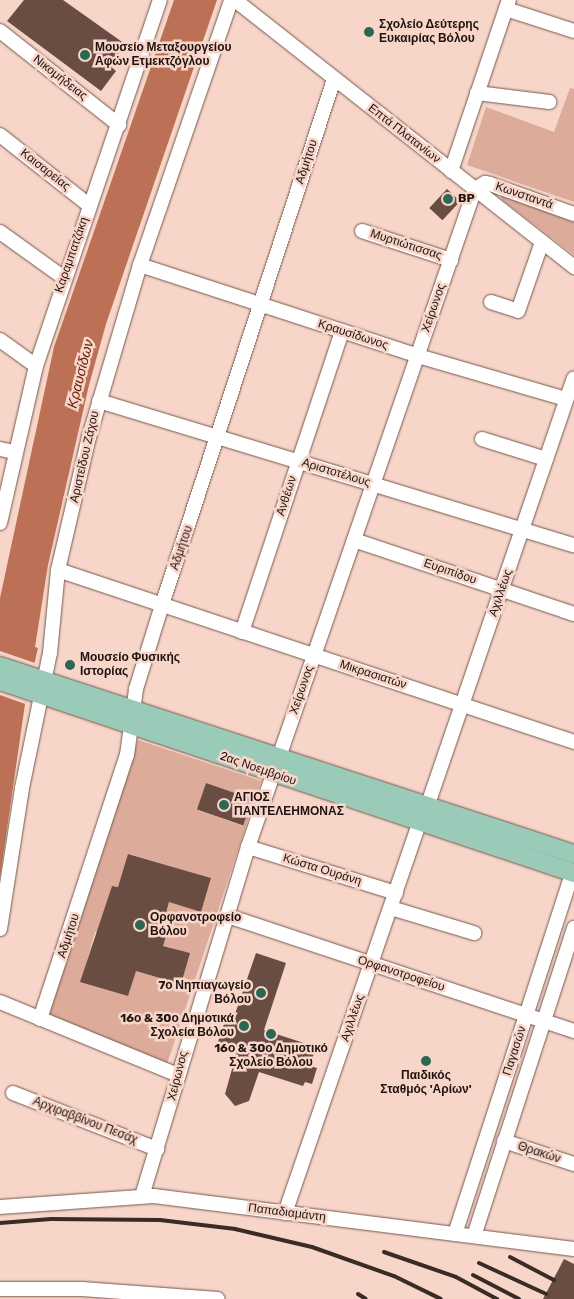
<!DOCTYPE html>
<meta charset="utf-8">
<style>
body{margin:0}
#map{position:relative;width:574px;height:1299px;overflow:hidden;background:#f8d5c9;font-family:Rubik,sans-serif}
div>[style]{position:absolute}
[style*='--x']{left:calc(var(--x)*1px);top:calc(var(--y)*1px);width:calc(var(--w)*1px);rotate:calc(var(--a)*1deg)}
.green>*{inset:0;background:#dcab9a}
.water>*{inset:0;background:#bc7157}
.pier>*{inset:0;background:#f8d5c9}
.building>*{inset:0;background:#694c42;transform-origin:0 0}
.roads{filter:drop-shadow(0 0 1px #74574d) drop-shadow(0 0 1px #74574d)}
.minor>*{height:14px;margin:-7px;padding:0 7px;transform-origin:7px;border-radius:7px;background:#fff}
.major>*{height:18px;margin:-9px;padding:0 9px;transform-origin:9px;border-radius:9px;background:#9acbb9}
.rail>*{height:4px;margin:-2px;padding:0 2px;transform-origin:2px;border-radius:2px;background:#392b26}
.dots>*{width:14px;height:14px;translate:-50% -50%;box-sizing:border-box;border:2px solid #f8d5c9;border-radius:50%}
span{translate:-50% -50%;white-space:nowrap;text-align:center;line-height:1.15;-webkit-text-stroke:5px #f8d5c9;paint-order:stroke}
.poi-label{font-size:12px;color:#1f130f;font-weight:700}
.left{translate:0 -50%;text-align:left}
.right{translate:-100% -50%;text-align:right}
.street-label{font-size:12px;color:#1f130f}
.water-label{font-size:14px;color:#601b00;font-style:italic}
</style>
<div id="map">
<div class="green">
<div style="clip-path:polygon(570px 88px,574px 89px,574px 202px,467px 165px,486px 107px,554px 132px)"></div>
<div style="clip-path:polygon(502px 195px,574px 222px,574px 255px,501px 199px)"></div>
<div style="clip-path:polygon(evenodd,138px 740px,261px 781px,167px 1064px,46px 1013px,70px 950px,138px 740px,206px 783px,252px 799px,243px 826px,197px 810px,206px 783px,138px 740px,129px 854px,211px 878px,201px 911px,169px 902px,163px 924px,169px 926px,157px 944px,189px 953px,138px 963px,128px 996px,81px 982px,95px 932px,111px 936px,103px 915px,112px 886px,118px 887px,129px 854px)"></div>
</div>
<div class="water">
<div style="clip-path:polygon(174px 0,217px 0,106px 324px,89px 385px,48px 565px,35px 647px,38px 648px,25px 704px,0 877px,0 598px,54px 347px)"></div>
</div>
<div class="pier">
<div style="clip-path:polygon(0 651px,35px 663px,25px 704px,0 695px)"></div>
</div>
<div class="building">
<div style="clip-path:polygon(24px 0,63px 0,125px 44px,110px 66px,116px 71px,101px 91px,7px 21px)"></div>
<div style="left:447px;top:189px;width:18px;height:26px;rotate:43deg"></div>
<div style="left:206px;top:783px;width:49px;height:28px;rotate:19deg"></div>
<div style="clip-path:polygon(128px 854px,211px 878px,201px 912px,169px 902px,163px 924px,169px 926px,163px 946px,190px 953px,181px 984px,136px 971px,128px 996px,80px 982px,112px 886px,118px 887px)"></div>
<div style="clip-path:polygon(256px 953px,286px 963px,264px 1030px,316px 1047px,310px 1066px,317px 1068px,312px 1084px,305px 1082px,303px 1086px,259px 1072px,249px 1101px,235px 1106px,225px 1094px,238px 1048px,218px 1042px,226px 1018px,233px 1020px)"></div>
<div style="clip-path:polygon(564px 1259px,574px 1264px,574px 1299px,543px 1299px)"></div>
</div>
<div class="roads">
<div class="minor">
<div style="--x:235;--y:0;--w:432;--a:38.2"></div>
<div style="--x:506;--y:9;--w:71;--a:17.9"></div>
<div style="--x:0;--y:31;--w:152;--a:38.3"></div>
<div style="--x:477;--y:93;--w:73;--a:7.1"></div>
<div style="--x:0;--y:135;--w:113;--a:38.2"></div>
<div style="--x:451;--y:171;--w:181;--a:-71.3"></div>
<div style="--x:362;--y:231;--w:94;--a:18"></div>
<div style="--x:0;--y:232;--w:79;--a:35.7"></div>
<div style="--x:140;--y:265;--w:293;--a:18.1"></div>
<div style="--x:418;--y:356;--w:154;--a:16.2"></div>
<div style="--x:491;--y:302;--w:28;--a:18"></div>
<div style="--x:518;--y:311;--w:73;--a:-70.8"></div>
<div style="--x:0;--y:340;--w:44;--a:35.8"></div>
<div style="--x:99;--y:401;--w:496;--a:16.9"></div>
<div style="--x:482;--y:439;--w:67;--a:17.4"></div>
<div style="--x:0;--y:449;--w:14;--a:12"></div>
<div style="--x:0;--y:523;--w:161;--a:-77.1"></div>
<div style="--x:36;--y:366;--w:386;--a:-71.3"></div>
<div style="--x:354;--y:540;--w:232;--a:18.6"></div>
<div style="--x:58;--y:570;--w:544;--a:18.43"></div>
<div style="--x:242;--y:632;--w:317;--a:-71.6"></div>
<div style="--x:427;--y:807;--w:453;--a:-71.1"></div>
<div style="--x:248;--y:847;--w:155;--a:17.3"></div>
<div style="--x:391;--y:908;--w:87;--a:16.8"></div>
<div style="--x:228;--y:916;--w:365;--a:18.4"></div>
<div style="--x:0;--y:929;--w:143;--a:-81.1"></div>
<div style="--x:22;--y:788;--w:138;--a:-78.3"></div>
<div style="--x:50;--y:653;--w:83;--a:-84.5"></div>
<div style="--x:58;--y:570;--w:137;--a:-76.9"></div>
<div style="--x:89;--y:437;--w:179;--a:-73.5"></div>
<div style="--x:140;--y:265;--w:280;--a:-71"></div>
<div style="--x:0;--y:1002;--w:192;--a:22.3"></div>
<div style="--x:40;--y:1019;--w:278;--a:-71.8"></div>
<div style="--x:127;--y:755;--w:67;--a:-82.2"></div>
<div style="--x:136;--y:689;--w:88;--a:-72.8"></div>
<div style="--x:162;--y:605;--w:553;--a:-71.89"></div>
<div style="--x:13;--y:1093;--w:155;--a:21.3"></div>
<div style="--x:504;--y:1141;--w:74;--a:18.2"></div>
<div style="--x:142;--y:1196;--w:365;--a:-73.1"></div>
<div style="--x:248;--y:847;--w:696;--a:-70.97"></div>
<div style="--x:475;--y:189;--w:12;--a:-31"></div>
<div style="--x:485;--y:183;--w:5;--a:11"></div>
<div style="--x:490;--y:184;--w:89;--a:19.7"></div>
<div style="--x:0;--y:1207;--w:154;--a:-4.1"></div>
<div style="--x:154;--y:1196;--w:423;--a:7.2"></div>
<div style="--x:285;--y:1213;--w:414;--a:-71"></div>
<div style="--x:455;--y:1234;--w:379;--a:-72"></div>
<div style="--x:474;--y:1236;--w:324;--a:-72"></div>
<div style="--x:0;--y:1289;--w:82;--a:0"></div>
<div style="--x:82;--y:1289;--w:136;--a:4.2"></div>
</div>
<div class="major">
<div style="--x:0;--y:666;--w:604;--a:18.13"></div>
<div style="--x:0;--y:681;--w:605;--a:18.49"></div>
</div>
</div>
<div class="rail">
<div style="--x:0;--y:1223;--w:51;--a:-4.5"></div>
<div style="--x:51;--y:1219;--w:109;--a:0.5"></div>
<div style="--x:160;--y:1220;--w:76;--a:6.8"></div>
<div style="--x:235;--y:1229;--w:79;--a:13.2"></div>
<div style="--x:312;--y:1247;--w:87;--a:19.5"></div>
<div style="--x:394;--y:1276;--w:52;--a:26.1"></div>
<div style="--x:384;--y:1252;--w:76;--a:19.1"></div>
<div style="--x:456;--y:1277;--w:47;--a:28.2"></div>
<div style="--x:510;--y:1257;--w:50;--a:27.6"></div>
<div style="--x:479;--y:1263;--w:74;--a:24.8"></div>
<div style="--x:473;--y:1275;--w:52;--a:27.6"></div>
<div style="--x:358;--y:1294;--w:9;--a:32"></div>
</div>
<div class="dots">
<div style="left:369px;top:32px;background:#2b6853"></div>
<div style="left:85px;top:55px;background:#2b6853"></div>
<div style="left:448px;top:199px;background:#2b6853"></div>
<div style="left:70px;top:665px;background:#2b6853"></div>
<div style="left:224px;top:805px;background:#2b6853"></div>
<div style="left:140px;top:925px;background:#2b6853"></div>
<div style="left:261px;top:993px;background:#2b6853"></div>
<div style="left:244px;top:1026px;background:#2b6853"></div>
<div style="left:271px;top:1034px;background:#2b6853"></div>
<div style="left:426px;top:1061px;background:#2b6853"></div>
</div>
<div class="poi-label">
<span class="left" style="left:379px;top:32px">Σχολείο Δεύτερης<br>Ευκαιρίας Βόλου</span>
<span class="left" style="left:95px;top:55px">Μουσείο Μεταξουργείου<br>Αφών Ετμεκτζόγλου</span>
<span class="left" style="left:458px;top:199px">BP</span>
<span class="left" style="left:80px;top:665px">Μουσείο Φυσικής<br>Ιστορίας</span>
<span class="left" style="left:234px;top:805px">ΑΓΙΟΣ<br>ΠΑΝΤΕΛΕΗΜΟΝΑΣ</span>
<span class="left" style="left:150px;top:925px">Ορφανοτροφείο<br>Βόλου</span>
<span class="right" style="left:251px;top:993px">7ο Νηπιαγωγείο<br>Βόλου</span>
<span class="right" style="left:234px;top:1026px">16ο &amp; 30ο Δημοτικά<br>Σχολεία Βόλου</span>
<span style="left:271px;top:1056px">16ο &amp; 30ο Δημοτικό<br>Σχολείο Βόλου</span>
<span style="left:426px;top:1083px">Παιδικός<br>Σταθμός 'Αρίων'</span>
</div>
<div class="street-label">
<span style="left:60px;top:78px;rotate:38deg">Νικομήδειας</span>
<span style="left:404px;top:134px;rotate:38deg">Επτά Πλατανίων</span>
<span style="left:307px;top:162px;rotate:-72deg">Αδμήτου</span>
<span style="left:45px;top:170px;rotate:38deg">Καισαρείας</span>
<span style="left:524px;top:196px;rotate:19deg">Κωνσταντά</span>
<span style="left:406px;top:245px;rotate:18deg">Μυρτιώτισσας</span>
<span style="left:72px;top:255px;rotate:-71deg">Καραμπατζάκη</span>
<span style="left:434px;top:308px;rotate:-71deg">Χείρωνος</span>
<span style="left:353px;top:335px;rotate:18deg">Κραυσίδωνος</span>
<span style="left:85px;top:457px;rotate:-77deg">Αριστείδου Ζάχου</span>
<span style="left:336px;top:473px;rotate:17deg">Αριστοτέλους</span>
<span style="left:287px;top:496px;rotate:-72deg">Ανθέων</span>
<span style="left:182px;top:548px;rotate:-71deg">Αδμήτου</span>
<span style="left:450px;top:572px;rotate:19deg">Ευριπίδου</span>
<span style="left:501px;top:593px;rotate:-71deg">Αχιλλέως</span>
<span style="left:373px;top:675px;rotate:18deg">Μικρασιατών</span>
<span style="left:302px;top:690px;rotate:-71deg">Χείρωνος</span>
<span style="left:258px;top:769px;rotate:19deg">2ας Νοεμβρίου</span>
<span style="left:322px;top:870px;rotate:17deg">Κώστα Ουράνη</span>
<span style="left:69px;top:936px;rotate:-72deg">Αδμήτου</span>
<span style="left:401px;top:974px;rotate:18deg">Ορφανοτροφείου</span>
<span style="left:353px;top:1018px;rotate:-71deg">Αχιλλέως</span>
<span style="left:515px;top:1051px;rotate:-72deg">Παγασών</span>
<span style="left:178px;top:1076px;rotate:-76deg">Χείρωνος</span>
<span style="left:85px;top:1121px;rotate:21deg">Αρχιραββίνου Πεσάχ</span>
<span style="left:539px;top:1153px;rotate:18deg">Θρακών</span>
<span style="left:287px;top:1213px;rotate:7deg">Παπαδιαμάντη</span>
</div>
<div class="water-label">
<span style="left:81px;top:374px;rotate:-76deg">Κραυσίδων</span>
</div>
</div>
